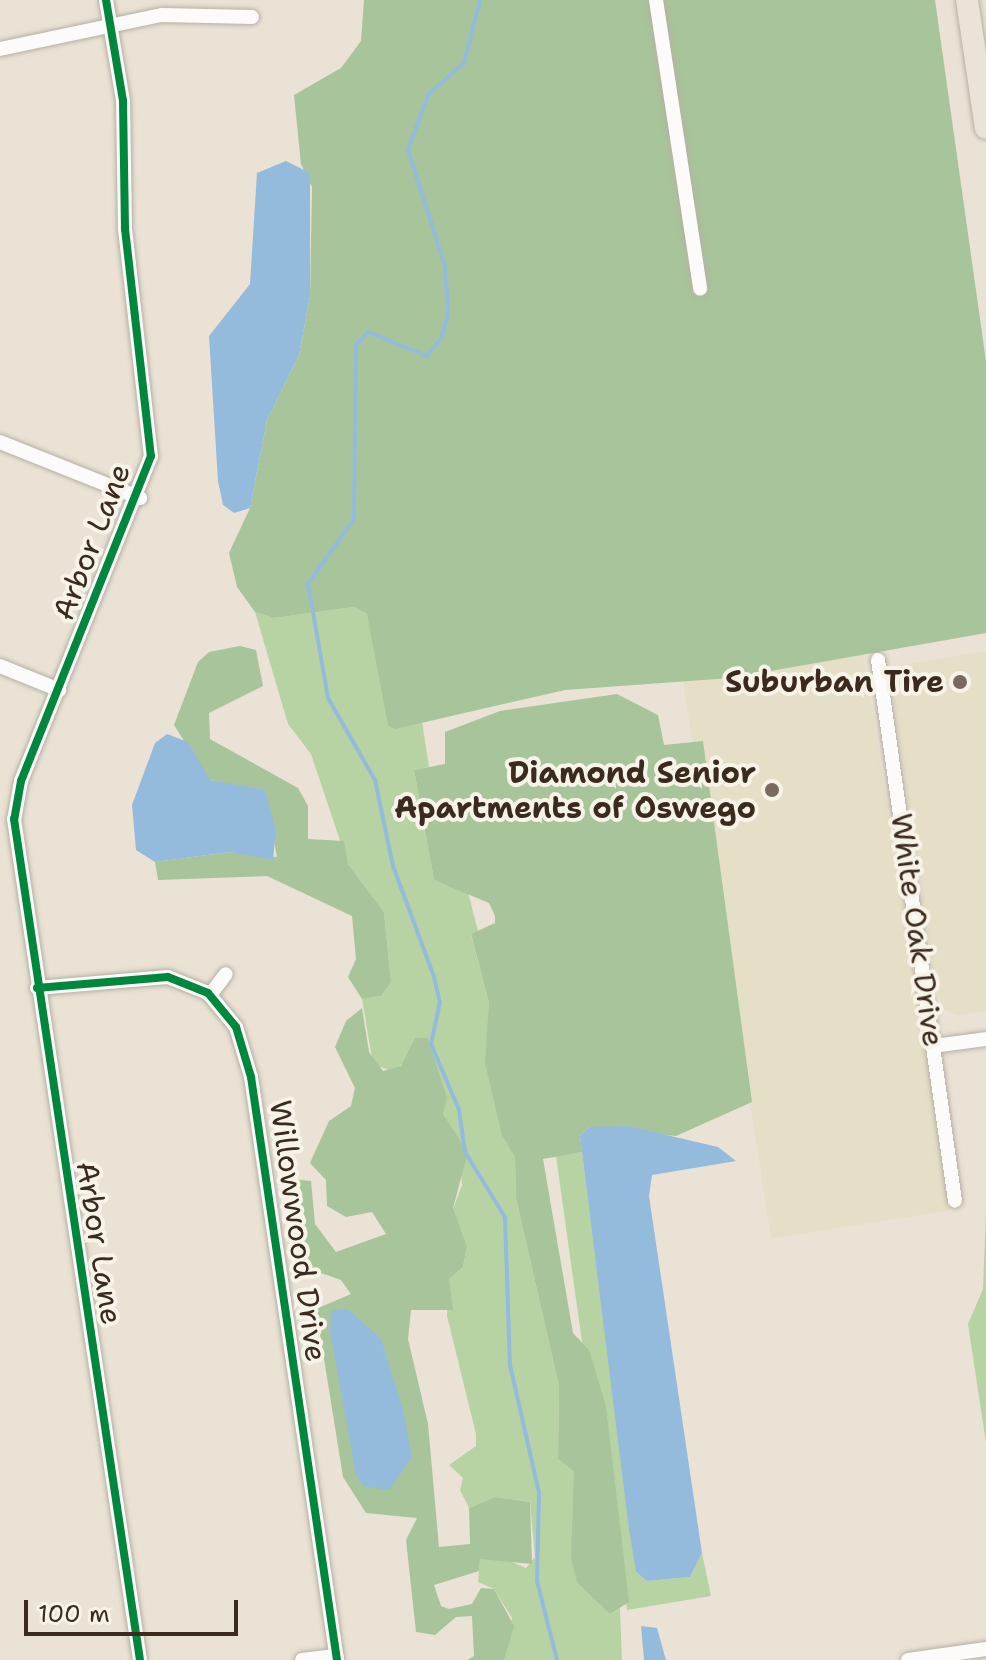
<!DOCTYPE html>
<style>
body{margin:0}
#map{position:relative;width:986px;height:1660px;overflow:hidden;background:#eae2d4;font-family:"Shantell Sans",sans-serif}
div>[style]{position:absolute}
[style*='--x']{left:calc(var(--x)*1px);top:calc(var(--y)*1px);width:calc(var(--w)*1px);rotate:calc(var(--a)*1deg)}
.built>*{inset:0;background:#e4dfc6;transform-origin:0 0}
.green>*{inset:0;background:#b7d3a3}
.forest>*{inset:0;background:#a8c49a}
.water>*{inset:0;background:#94bbdc}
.stream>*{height:4px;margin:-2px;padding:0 2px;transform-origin:2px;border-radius:2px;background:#94bbdc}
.roads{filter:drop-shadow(0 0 2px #b6afa5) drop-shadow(0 0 2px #b6afa5)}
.minor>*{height:14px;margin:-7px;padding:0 7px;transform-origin:7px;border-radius:7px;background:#fcfbf9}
.primary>*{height:22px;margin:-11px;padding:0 11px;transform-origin:11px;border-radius:11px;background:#ece3d8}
.cycleway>*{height:8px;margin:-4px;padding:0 4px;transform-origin:4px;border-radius:4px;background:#00873e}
.dots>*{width:22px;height:22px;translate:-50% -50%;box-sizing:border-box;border:4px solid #f7f3e8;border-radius:50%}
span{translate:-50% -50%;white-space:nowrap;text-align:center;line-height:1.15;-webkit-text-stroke:8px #f7f3e8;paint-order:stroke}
.street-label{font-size:30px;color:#3b2a1e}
.poi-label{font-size:30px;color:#3b2a1e;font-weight:700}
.right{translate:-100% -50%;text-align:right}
.scale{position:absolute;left:24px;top:1600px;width:214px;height:36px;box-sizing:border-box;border:4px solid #3b2a1e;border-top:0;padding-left:10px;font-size:24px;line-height:28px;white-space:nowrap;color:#3b2a1e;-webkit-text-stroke:6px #f7f3e8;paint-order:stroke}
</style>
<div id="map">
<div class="built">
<div style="clip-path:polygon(986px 651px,986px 1011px,957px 1015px,943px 1009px,934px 975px,891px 680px,903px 665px)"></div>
<div style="left:863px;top:654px;width:563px;height:182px;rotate:81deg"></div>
</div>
<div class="green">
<div style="clip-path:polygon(354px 607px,367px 614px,395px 728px,422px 722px,429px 767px,414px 770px,434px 880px,468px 892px,478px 931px,471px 935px,489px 1003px,496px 1107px,515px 1157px,516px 1198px,559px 1386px,558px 1459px,574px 1472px,577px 1488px,571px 1558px,610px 1614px,620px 1608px,622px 1660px,504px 1660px,512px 1618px,494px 1589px,478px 1582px,480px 1559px,496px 1555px,526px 1568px,535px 1557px,530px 1502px,495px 1497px,469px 1508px,460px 1490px,463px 1478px,449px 1465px,476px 1446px,476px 1434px,447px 1316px,449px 1279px,463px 1267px,467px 1246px,453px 1209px,462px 1185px,458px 1138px,443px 1114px,428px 1038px,394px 1072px,373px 1064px,362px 999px,381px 996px,391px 982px,384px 912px,348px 864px,311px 754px,288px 724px,255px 612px,274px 618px)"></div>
<div style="clip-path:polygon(582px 1152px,636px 1572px,647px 1581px,690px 1577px,702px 1553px,711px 1596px,627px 1610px,606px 1406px,582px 1342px,556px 1156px)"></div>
<div style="clip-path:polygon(986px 1211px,986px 1443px,968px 1324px,983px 1289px)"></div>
</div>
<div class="forest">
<div style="clip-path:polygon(364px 0,935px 0,986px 361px,986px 633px,731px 678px,565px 690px,395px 729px,388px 725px,367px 614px,354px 607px,274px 618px,255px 612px,237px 587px,229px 553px,250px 508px,267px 420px,299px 355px,310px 296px,312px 187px,301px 164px,294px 95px,341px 68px,361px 41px)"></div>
<div style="clip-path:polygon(240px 646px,256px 650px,263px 686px,209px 713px,210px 739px,298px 788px,308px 806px,308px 839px,344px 841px,348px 864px,384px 912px,391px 982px,381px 996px,362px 999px,348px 977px,356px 959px,352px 916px,267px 876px,158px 880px,155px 862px,230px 852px,277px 857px,265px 791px,209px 780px,174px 725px,198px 662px,209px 652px)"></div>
<div style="clip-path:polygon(617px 694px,658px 715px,664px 745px,703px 741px,752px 1102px,676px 1136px,589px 1127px,580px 1136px,582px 1152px,543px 1159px,573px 1333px,589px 1350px,606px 1406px,629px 1602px,610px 1614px,577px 1582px,571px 1558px,574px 1472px,558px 1459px,559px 1386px,516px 1198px,515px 1157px,502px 1135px,485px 1063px,489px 1003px,471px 934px,495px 923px,495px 916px,489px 903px,434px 880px,414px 770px,445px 764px,445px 732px,500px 711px)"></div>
<div style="clip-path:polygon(362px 1008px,369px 1052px,383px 1071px,401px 1066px,415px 1038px,428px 1038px,447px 1098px,443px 1114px,468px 1152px,453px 1208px,467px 1246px,463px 1267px,449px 1279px,453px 1310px,411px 1310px,408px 1339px,428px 1424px,439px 1547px,470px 1544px,469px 1508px,495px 1497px,530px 1502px,532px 1564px,480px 1559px,479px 1571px,434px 1585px,441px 1606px,449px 1609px,472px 1604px,481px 1588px,494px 1589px,514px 1626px,504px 1660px,467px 1660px,474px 1656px,472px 1616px,456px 1617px,435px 1635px,416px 1632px,406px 1540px,417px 1518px,366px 1513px,343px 1477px,316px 1309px,351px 1294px,341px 1280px,304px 1267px,289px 1179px,311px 1181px,315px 1224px,336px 1252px,386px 1234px,372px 1212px,346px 1217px,327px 1206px,326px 1180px,310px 1163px,329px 1121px,351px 1106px,355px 1088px,335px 1047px,346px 1021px)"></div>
</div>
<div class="water">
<div style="clip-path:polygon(286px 161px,310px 173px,310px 296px,299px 355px,267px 420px,250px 508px,234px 513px,223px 505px,218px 481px,209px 336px,250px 284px,257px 173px)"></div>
<div style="clip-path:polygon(167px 734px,188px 742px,210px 780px,265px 790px,276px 830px,273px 860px,230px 852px,155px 862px,136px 850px,132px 805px,155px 743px)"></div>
<div style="clip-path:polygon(628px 1126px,718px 1147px,736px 1161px,652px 1175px,649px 1196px,702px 1553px,690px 1577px,647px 1581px,636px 1572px,629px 1529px,580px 1136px,589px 1127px)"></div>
<div style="clip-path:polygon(348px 1309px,381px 1339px,403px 1410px,412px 1457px,389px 1490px,363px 1486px,356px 1475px,330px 1331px,331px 1311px)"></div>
<div style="clip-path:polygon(641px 1626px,657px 1628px,666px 1660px,644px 1660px)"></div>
</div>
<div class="stream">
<div style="--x:480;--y:0;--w:65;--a:104.3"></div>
<div style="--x:464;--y:63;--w:48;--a:138.4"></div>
<div style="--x:428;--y:95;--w:59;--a:110"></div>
<div style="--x:408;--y:150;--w:122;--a:72.3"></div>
<div style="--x:445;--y:266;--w:47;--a:86.3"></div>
<div style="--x:448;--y:313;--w:25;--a:104"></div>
<div style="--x:442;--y:337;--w:24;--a:128"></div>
<div style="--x:427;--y:356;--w:64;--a:-157.9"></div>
<div style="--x:368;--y:332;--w:18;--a:133"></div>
<div style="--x:356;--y:345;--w:174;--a:90.7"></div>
<div style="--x:354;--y:519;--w:80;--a:125.3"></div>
<div style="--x:308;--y:584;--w:116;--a:80"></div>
<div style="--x:328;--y:698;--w:95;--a:60.2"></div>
<div style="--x:375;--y:780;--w:88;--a:78.2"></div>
<div style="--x:393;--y:866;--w:118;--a:69.7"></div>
<div style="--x:434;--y:977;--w:26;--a:77"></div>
<div style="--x:440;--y:1002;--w:43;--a:102.1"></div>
<div style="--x:431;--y:1044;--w:72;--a:67"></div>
<div style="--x:459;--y:1110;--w:42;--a:81.9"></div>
<div style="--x:465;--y:1152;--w:76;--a:58.4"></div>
<div style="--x:505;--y:1217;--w:148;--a:88.1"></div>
<div style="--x:510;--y:1365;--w:131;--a:77.2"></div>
<div style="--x:539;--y:1493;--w:88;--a:91.3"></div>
<div style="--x:537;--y:1581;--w:81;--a:75.8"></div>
</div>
<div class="roads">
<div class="minor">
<div style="--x:106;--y:0;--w:102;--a:80.4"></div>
<div style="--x:123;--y:101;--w:128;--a:89.1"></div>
<div style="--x:125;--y:229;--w:228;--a:83.5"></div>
<div style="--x:151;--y:456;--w:350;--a:111.8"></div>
<div style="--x:21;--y:781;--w:39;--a:100"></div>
<div style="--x:14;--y:819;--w:850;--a:81.48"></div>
<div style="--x:656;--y:0;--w:292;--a:81.3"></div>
<div style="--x:0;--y:49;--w:166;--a:-11.9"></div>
<div style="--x:162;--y:15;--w:90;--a:1.3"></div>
<div style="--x:0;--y:442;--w:151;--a:21.8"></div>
<div style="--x:878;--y:660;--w:546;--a:81.9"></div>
<div style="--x:0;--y:666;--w:64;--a:22.1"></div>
<div style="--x:37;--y:988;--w:131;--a:-4.8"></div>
<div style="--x:168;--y:977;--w:43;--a:21.8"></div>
<div style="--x:208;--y:993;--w:44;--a:50.5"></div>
<div style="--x:236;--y:1027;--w:52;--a:73.3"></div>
<div style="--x:251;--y:1077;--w:589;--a:81.61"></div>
<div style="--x:210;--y:995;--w:26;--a:-53"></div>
<div style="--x:934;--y:1046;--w:52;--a:-7.7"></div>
<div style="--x:302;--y:1660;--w:35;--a:-7"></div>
<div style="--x:908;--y:1660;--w:79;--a:-8"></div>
</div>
<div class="primary">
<div style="--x:967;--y:0;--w:129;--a:81.6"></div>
</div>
</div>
<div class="cycleway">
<div style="--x:106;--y:0;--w:102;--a:80.4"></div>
<div style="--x:123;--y:101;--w:128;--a:89.1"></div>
<div style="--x:125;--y:229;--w:228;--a:83.5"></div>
<div style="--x:151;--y:456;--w:350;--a:111.8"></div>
<div style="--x:21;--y:781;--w:39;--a:100"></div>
<div style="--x:14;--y:819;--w:850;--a:81.48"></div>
<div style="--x:37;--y:988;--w:131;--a:-4.8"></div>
<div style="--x:168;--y:977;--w:43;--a:21.8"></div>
<div style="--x:208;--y:993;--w:44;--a:50.5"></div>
<div style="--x:236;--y:1027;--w:52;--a:73.3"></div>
<div style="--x:251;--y:1077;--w:589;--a:81.61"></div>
</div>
<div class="dots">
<div style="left:960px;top:682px;background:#786a5e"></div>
<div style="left:772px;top:790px;background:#786a5e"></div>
</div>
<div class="street-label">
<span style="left:92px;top:542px;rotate:-69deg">Arbor Lane</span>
<span style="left:917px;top:930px;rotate:82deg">White Oak Drive</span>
<span style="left:298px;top:1231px;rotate:82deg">Willowwood Drive</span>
<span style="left:99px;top:1243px;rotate:81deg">Arbor Lane</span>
</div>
<div class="poi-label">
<span class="right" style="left:944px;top:682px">Suburban Tire</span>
<span class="right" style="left:756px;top:790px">Diamond Senior<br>Apartments of Oswego</span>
</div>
<div class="scale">100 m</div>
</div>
